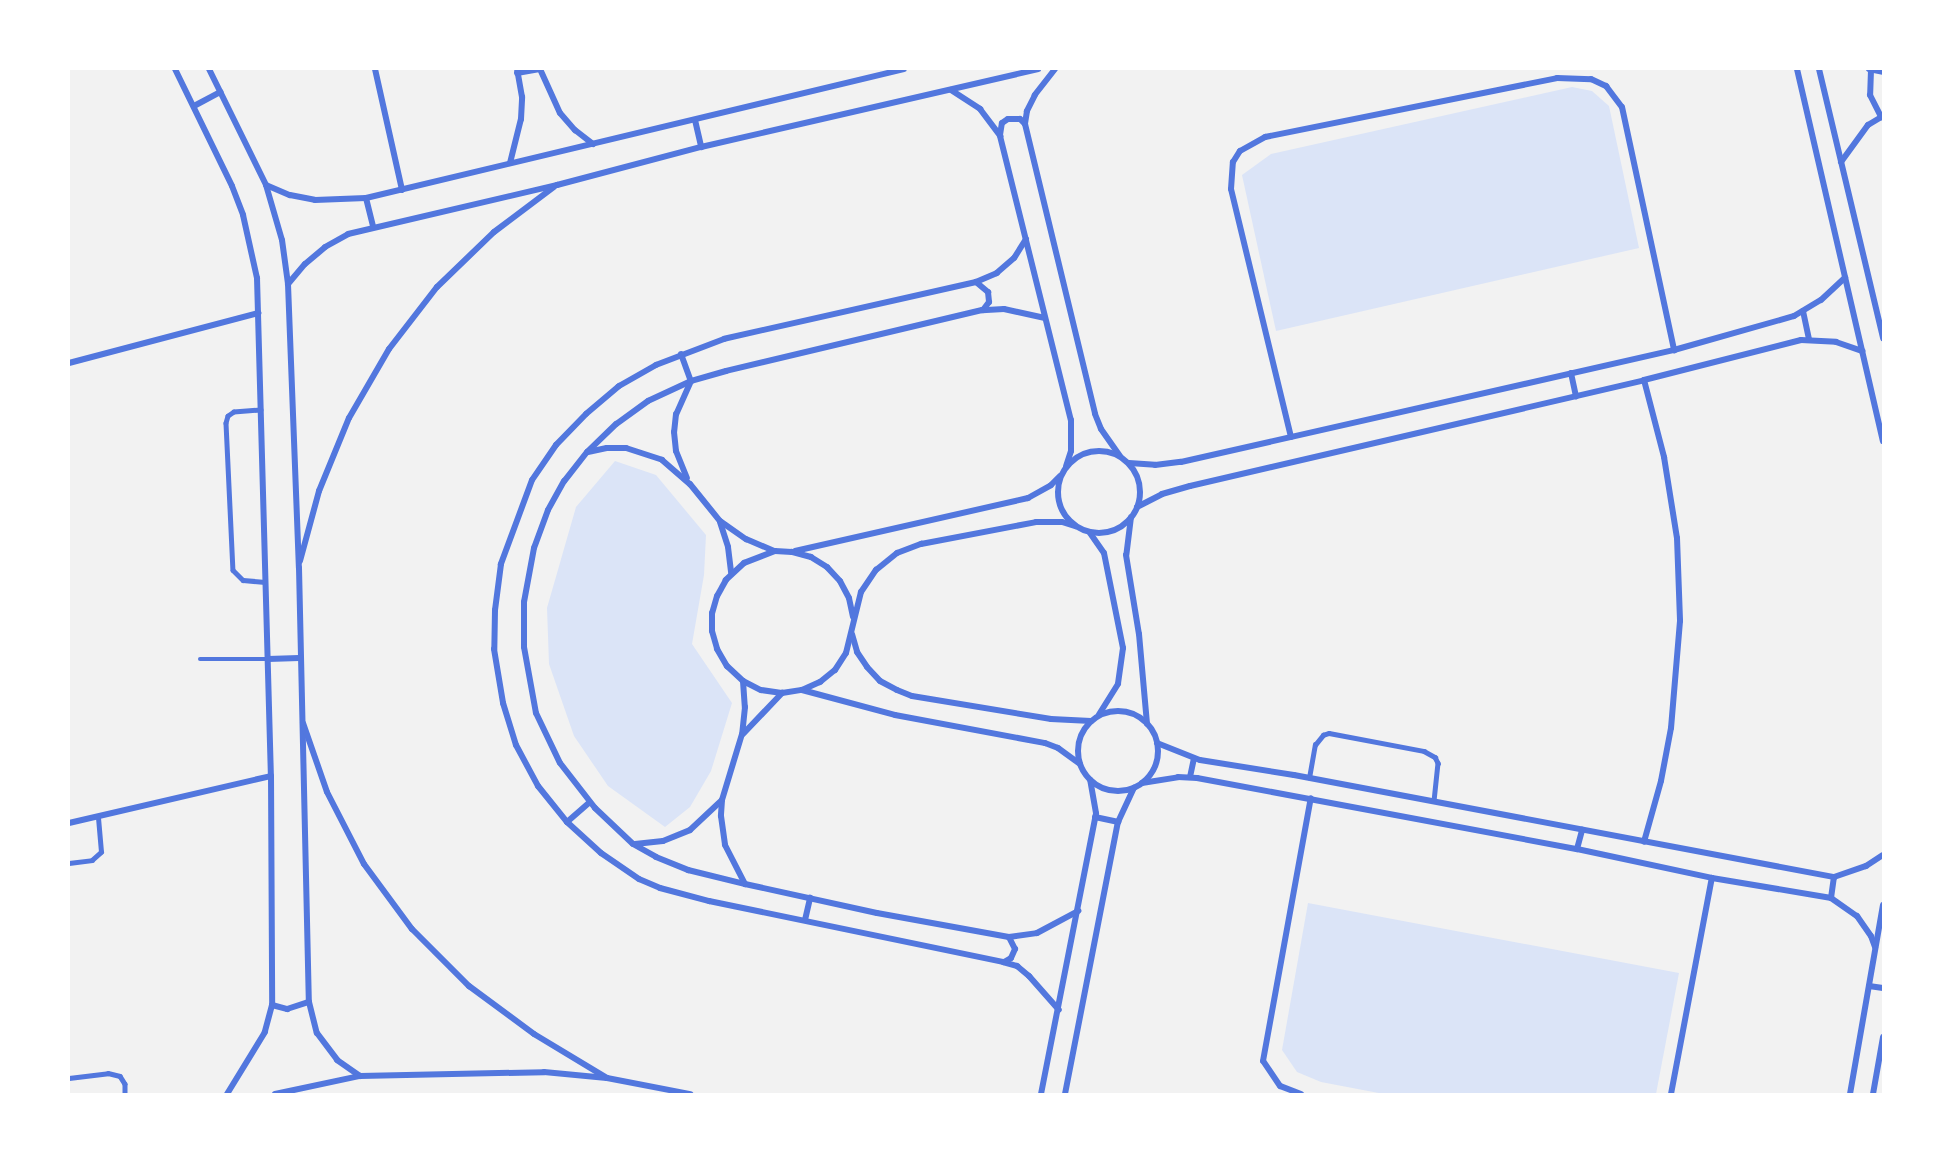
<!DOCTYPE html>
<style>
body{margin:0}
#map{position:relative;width:1952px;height:1163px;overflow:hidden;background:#f2f2f2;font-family:"Asap Condensed",sans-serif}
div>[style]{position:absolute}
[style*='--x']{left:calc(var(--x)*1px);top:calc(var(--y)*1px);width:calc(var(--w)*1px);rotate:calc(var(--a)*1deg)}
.green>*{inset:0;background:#dbe4f7}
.service>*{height:4.5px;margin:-2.25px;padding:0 2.25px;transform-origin:2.25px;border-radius:2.25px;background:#5277de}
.minor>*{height:6px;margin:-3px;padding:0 3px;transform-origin:3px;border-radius:3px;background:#5277de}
.minor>.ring{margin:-3px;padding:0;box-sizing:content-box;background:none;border:6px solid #5277de;border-radius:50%}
span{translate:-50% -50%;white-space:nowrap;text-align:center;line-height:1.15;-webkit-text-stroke:6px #fff;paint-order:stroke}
.frame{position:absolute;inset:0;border:70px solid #fff;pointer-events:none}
</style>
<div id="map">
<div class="green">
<div style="clip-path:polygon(1572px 87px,1592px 91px,1609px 106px,1639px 248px,1276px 331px,1242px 175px,1271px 154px)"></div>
<div style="clip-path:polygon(615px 461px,656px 475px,706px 535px,704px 575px,692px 644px,732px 703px,711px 771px,690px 807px,665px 827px,608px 786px,574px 736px,549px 664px,547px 608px,576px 507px)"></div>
<div style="clip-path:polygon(1308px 903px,1679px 973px,1656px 1094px,1384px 1094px,1321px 1082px,1297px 1072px,1282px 1050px)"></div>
</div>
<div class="service">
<div style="--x:261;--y:410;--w:27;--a:176"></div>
<div style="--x:234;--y:412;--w:7;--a:146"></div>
<div style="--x:228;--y:416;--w:7;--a:106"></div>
<div style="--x:226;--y:423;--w:147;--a:87.3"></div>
<div style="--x:233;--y:570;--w:14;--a:45"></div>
<div style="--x:243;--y:580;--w:22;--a:5"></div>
<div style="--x:200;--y:659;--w:68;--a:0"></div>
<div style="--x:1309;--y:778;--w:34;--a:-80"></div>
<div style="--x:1315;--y:745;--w:13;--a:-51"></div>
<div style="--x:1323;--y:735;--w:6;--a:-18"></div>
<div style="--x:1329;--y:733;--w:97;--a:10.7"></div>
<div style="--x:1424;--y:751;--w:13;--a:29"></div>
<div style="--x:1435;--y:757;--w:7;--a:63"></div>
<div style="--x:1438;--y:763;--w:38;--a:96"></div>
<div style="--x:69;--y:863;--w:23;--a:-7"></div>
<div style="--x:92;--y:860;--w:12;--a:-42"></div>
<div style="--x:101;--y:852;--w:35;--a:-95"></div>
<div style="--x:69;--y:1078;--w:39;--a:-7"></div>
<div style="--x:108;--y:1073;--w:12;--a:14"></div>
<div style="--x:120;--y:1076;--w:9;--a:58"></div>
<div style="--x:125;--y:1084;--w:10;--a:90"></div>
</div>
<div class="minor">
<div style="--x:175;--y:69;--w:130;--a:64"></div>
<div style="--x:232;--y:186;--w:31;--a:69"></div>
<div style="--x:243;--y:215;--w:65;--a:77.5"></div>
<div style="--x:257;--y:278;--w:498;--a:88.4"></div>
<div style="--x:271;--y:776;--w:229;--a:89.7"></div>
<div style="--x:272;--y:1005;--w:28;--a:105"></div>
<div style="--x:265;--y:1032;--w:73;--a:121.5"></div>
<div style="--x:209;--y:69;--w:129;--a:63.8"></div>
<div style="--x:266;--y:185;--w:57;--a:73.8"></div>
<div style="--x:282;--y:240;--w:44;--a:82.2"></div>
<div style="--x:288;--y:284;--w:284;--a:87.8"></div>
<div style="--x:299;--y:568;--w:434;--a:88.7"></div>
<div style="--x:309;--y:1002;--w:32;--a:76"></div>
<div style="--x:317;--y:1033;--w:34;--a:53"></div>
<div style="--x:337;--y:1060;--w:28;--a:35"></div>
<div style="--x:375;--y:69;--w:124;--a:77.4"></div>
<div style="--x:540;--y:69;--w:48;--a:65.6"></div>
<div style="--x:560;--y:113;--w:23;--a:49"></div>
<div style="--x:575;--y:130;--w:23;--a:38"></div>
<div style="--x:1055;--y:69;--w:33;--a:128"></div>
<div style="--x:1035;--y:95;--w:18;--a:117"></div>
<div style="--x:1027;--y:111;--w:13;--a:99"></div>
<div style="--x:1025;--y:124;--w:298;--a:76.4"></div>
<div style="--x:1095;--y:414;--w:16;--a:68"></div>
<div style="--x:1101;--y:429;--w:33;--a:55"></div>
<div style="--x:1797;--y:69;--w:382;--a:77"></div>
<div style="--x:1819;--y:69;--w:277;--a:76.6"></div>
<div style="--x:1869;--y:69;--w:14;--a:12"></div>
<div style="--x:1871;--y:70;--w:25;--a:92"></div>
<div style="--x:1870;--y:95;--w:25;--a:63"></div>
<div style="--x:517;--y:73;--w:23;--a:-10"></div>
<div style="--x:951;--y:90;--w:35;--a:33"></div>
<div style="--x:980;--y:109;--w:34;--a:53"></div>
<div style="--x:1000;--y:136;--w:293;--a:76"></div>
<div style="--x:1071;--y:420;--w:31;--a:90"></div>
<div style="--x:1071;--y:451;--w:16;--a:108"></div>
<div style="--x:194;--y:106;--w:30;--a:-28"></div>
<div style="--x:695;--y:120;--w:28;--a:77"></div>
<div style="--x:1000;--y:135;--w:12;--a:-81"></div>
<div style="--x:1002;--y:123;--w:7;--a:-34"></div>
<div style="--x:1008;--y:119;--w:12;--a:0"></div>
<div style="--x:1020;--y:119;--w:7;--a:45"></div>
<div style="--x:1841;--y:162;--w:46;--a:-53.9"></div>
<div style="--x:1868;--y:125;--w:17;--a:-31"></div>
<div style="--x:510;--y:163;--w:45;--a:-76"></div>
<div style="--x:521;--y:119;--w:22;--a:-87"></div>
<div style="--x:522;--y:97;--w:28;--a:-100"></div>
<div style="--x:266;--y:185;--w:26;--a:23"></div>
<div style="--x:290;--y:195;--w:25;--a:11"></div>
<div style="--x:315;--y:200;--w:51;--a:-2.2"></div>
<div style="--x:366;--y:198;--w:553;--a:-13.48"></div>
<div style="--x:366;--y:198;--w:30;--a:76"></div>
<div style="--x:1026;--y:239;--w:22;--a:122"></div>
<div style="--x:1014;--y:258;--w:23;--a:139"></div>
<div style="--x:997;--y:273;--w:23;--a:157"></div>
<div style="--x:976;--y:282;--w:258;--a:167.3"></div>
<div style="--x:724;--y:339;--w:73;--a:159.1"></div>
<div style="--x:656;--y:365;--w:43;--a:150.4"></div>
<div style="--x:619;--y:386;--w:43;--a:139.7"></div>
<div style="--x:586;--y:414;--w:43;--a:134.1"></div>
<div style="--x:556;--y:445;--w:42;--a:124.4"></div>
<div style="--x:532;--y:480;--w:90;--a:110.3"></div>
<div style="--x:501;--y:564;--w:46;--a:97.4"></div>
<div style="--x:495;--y:610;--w:39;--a:91"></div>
<div style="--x:494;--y:649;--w:55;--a:80.5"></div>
<div style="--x:503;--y:703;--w:44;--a:72.8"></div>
<div style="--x:516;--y:745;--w:47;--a:61.8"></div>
<div style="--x:538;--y:786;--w:46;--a:51.1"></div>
<div style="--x:567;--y:822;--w:46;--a:42.4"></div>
<div style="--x:601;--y:853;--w:46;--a:34.4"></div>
<div style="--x:639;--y:879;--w:23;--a:23"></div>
<div style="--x:660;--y:888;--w:51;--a:14.9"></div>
<div style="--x:709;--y:901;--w:300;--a:11.7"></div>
<div style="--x:1003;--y:962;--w:15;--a:16"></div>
<div style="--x:1017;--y:966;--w:16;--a:40"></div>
<div style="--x:1029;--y:976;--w:45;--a:48.6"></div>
<div style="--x:976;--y:282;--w:16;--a:40"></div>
<div style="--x:988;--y:292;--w:10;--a:84"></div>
<div style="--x:989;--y:302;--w:10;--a:127"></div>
<div style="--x:288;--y:284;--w:26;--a:-50"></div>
<div style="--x:305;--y:264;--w:26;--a:-40"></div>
<div style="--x:325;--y:247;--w:26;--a:-29"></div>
<div style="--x:348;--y:234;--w:215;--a:-13.2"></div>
<div style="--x:557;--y:185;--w:149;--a:-14.8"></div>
<div style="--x:701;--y:147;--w:346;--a:-13"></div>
<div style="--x:1803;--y:311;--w:29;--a:78"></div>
<div style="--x:1045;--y:318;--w:42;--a:-167.6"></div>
<div style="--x:1004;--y:309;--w:22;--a:177"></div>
<div style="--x:982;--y:310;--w:263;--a:166.6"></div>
<div style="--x:726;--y:371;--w:36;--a:164"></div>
<div style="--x:691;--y:381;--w:47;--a:155.1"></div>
<div style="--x:648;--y:401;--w:39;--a:144"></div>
<div style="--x:616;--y:424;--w:40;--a:136"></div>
<div style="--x:587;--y:452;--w:37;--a:128"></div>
<div style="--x:564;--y:481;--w:33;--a:119"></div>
<div style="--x:548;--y:510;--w:40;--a:110.2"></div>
<div style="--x:534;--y:548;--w:55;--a:100.5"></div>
<div style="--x:524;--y:602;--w:45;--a:90"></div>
<div style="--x:524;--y:647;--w:67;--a:79.7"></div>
<div style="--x:536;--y:713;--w:55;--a:64.4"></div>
<div style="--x:560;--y:763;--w:57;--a:52.1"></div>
<div style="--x:595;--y:808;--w:52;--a:43.5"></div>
<div style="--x:633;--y:844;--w:26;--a:29"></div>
<div style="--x:656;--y:857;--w:35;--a:22"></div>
<div style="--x:688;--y:870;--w:59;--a:13.8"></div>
<div style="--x:745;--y:884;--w:135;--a:12.4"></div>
<div style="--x:877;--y:913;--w:134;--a:10.3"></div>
<div style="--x:1009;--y:937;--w:28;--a:-8"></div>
<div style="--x:1037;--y:933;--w:47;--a:-28.2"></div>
<div style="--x:681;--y:354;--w:29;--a:70"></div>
<div style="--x:691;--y:381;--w:36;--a:114"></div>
<div style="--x:676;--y:414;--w:18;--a:96"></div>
<div style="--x:674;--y:432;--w:19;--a:84"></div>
<div style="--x:676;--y:451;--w:29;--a:68"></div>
<div style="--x:69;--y:363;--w:196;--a:-14.8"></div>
<div style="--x:1571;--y:373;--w:24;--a:78"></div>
<div style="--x:1644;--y:380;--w:80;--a:75.4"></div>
<div style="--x:1664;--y:457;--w:82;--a:80.9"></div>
<div style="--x:1677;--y:538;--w:83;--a:87.9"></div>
<div style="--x:1680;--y:621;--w:107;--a:94.8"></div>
<div style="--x:1671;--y:728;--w:54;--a:100.7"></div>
<div style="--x:1661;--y:781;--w:63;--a:105.6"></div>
<div style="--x:1291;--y:437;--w:255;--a:-103.6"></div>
<div style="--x:1231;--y:189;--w:27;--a:-86"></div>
<div style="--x:1233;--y:162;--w:13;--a:-58"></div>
<div style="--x:1240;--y:151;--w:29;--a:-29"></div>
<div style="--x:1265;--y:137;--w:298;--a:-11.4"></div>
<div style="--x:1557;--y:78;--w:34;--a:2"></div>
<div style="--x:1591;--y:79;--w:17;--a:25"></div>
<div style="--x:1606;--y:86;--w:26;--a:53"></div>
<div style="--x:1622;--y:107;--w:249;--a:77.9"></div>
<div class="ring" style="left:1058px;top:451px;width:76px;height:76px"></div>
<div style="--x:588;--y:452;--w:19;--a:-12"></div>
<div style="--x:607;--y:448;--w:19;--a:0"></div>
<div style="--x:626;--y:448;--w:38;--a:18"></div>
<div style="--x:662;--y:460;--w:37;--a:41"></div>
<div style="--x:690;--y:484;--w:48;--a:51"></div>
<div style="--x:720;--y:521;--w:32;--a:35"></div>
<div style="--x:746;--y:539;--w:30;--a:23"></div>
<div style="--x:1129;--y:463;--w:26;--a:4"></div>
<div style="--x:1155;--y:465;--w:26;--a:-7"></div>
<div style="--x:1181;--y:462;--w:506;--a:-12.8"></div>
<div style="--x:1674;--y:350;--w:125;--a:-15.8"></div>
<div style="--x:1794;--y:316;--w:31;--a:-31"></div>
<div style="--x:1821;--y:300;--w:33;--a:-43"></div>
<div style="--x:1137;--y:507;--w:28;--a:-27"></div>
<div style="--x:1162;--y:494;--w:29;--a:-16"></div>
<div style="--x:1190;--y:486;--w:466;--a:-13.1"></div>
<div style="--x:1644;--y:380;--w:162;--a:-14.3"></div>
<div style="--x:1801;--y:340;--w:35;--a:3"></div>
<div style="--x:1836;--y:342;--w:28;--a:19"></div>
<div style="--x:1131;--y:517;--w:38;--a:97"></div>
<div style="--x:1126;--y:555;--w:80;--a:80.7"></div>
<div style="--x:1139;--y:634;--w:90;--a:84.9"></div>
<div style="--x:720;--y:522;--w:26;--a:72"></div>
<div style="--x:728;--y:547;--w:26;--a:83"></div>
<div style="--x:1090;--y:533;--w:24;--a:55"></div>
<div style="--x:1104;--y:553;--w:97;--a:78.7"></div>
<div style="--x:1123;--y:648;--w:36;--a:98"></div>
<div style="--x:1118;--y:684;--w:36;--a:122"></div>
<div style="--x:795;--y:551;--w:239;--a:-12.8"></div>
<div style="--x:1028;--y:498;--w:26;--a:-29"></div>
<div style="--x:1051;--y:485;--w:13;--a:-45"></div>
<div style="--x:300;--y:561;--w:73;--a:-74.8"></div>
<div style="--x:319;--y:491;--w:79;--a:-67.7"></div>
<div style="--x:349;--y:418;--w:80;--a:-59.9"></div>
<div style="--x:389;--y:349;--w:78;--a:-52.3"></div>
<div style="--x:437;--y:287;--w:79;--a:-44"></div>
<div style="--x:494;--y:232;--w:75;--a:-36.9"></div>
<div style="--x:853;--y:617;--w:19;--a:-102"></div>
<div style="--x:849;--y:598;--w:19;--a:-118"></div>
<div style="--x:840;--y:581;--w:19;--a:-133"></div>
<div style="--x:827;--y:567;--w:19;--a:-148"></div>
<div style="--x:811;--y:557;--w:20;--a:-165"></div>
<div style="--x:792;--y:552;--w:17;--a:-177"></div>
<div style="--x:775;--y:551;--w:33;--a:159"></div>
<div style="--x:744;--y:563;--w:25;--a:137"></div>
<div style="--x:726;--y:580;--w:18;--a:119"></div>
<div style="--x:717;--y:596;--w:18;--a:106"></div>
<div style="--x:712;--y:613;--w:18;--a:90"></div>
<div style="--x:712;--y:631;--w:19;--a:74"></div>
<div style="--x:717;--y:649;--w:20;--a:60"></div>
<div style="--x:727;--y:666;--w:22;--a:43"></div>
<div style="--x:743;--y:681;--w:20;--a:27"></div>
<div style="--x:761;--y:690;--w:21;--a:8"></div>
<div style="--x:782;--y:693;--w:20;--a:-9"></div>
<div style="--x:802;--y:690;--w:20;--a:-24"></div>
<div style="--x:820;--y:682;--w:19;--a:-39"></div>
<div style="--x:835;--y:670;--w:20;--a:-57"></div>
<div style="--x:846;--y:653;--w:63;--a:-76.2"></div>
<div style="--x:861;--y:592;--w:27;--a:-56"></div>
<div style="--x:876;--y:570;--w:27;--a:-39"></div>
<div style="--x:897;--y:553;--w:26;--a:-21"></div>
<div style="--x:921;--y:544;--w:117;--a:-10.8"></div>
<div style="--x:1036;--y:522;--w:26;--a:0"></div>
<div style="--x:1062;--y:522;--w:14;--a:17"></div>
<div style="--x:852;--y:634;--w:19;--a:74"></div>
<div style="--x:857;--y:652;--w:18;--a:56"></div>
<div style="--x:867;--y:667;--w:19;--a:47"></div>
<div style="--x:880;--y:681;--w:19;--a:28"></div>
<div style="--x:897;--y:690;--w:16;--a:22"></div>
<div style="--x:912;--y:696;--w:141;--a:9.4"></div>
<div style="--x:1051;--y:719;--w:40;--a:2.9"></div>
<div style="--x:268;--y:659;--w:31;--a:-2"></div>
<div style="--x:743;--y:681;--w:26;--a:86"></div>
<div style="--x:745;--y:707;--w:27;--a:96"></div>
<div style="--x:742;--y:734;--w:69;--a:106.9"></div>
<div style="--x:722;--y:800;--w:16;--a:94"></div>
<div style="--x:721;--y:816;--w:29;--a:82"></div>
<div style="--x:725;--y:845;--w:44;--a:62.9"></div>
<div style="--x:802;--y:690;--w:96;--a:15"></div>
<div style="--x:895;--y:715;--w:153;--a:10.6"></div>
<div style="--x:1045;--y:743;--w:14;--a:21"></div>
<div style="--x:1058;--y:748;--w:27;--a:36"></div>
<div class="ring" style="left:1078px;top:711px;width:74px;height:74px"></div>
<div style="--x:303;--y:723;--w:73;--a:70.8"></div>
<div style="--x:327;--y:792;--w:81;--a:62.8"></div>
<div style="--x:364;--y:864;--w:81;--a:53.6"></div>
<div style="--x:412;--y:929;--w:81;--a:45"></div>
<div style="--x:469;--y:986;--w:81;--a:36.4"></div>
<div style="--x:534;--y:1034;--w:85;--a:31.1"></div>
<div style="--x:743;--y:734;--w:57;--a:-46.4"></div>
<div style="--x:1157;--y:743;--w:46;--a:21.6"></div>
<div style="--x:1200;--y:760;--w:95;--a:9.1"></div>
<div style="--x:1294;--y:775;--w:550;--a:10.7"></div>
<div style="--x:1834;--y:877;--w:34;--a:-19"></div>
<div style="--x:1866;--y:866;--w:20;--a:-33"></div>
<div style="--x:1190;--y:777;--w:19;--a:-78"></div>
<div style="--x:1142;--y:783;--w:36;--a:-9"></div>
<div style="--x:1178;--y:777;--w:19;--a:3"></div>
<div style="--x:1197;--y:778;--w:387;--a:10.6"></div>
<div style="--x:1577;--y:849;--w:138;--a:12.1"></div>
<div style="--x:1712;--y:878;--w:121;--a:9.5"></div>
<div style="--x:1831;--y:898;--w:32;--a:35"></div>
<div style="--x:1857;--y:916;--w:24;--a:55"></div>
<div style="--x:1871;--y:936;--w:12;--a:70"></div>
<div style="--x:1095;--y:817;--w:24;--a:12"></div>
<div style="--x:567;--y:822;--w:30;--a:-41"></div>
<div style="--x:69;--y:823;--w:207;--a:-13.1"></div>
<div style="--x:635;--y:844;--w:28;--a:-6"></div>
<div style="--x:663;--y:841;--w:29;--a:-22"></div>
<div style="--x:690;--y:830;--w:42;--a:-43.1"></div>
<div style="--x:1577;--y:849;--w:20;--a:-75"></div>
<div style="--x:1831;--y:898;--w:21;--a:-82"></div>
<div style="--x:805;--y:920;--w:23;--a:-77"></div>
<div style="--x:1004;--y:962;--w:8;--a:-30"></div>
<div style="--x:1011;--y:958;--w:10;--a:-66"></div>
<div style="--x:1015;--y:949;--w:13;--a:-117"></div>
<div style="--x:1869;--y:986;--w:14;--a:8"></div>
<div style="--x:272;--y:1005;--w:16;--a:15"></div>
<div style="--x:287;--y:1009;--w:23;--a:-18"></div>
<div style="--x:275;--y:1094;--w:87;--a:-12"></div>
<div style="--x:360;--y:1076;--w:184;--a:-1.2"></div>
<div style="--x:544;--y:1072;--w:63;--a:5.4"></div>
<div style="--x:607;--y:1078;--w:85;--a:10.9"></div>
<div style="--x:1041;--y:1094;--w:286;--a:-78.9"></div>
<div style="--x:1096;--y:813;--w:34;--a:-100"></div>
<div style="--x:1065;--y:1094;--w:277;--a:-79"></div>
<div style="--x:1118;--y:822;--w:38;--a:-65"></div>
<div style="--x:1301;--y:1094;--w:22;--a:-159"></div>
<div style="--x:1280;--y:1086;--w:30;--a:-124"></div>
<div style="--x:1263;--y:1061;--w:267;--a:-79.7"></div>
<div style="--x:1671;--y:1094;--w:220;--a:-79.3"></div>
<div style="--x:1850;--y:1094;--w:192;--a:-80.1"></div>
<div style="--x:1873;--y:1094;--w:58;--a:-80"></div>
</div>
<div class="frame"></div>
</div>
